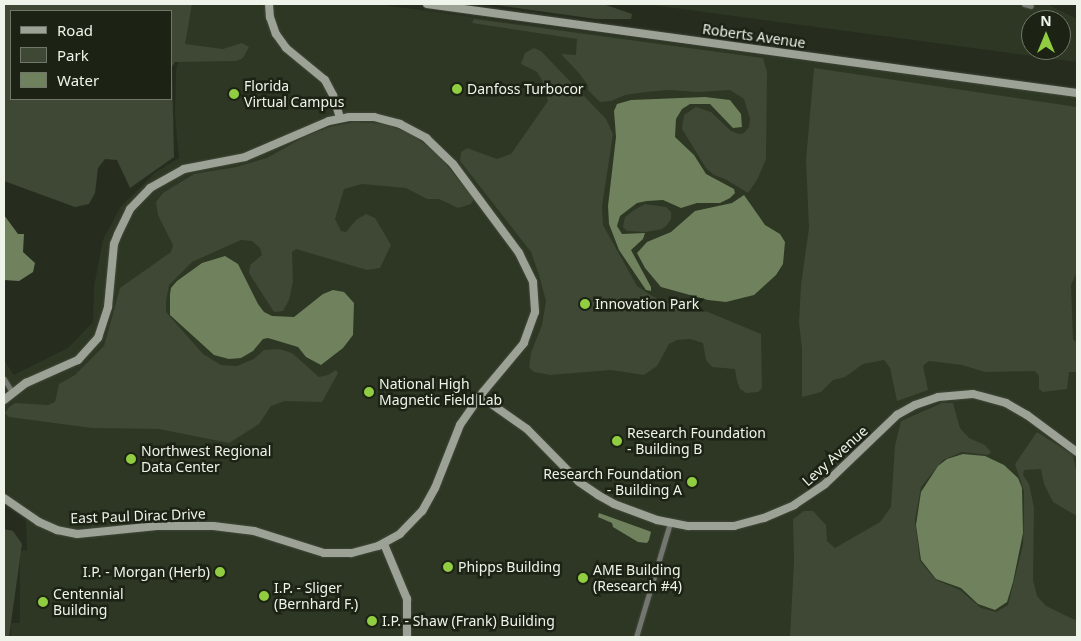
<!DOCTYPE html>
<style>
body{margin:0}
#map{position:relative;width:1081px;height:641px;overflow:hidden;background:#262d1f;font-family:"Noto Sans",sans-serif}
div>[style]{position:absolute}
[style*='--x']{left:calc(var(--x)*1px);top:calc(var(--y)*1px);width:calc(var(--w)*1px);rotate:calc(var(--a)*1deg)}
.built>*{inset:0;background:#2d3723}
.green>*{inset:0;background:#3e4834}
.water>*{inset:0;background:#6f825d}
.roads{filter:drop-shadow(0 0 1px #42493b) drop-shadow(0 0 1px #42493b)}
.street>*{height:5px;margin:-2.5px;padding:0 2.5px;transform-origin:2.5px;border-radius:2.5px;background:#73776f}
.secondary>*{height:8px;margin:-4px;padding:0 4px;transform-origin:4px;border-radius:4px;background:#9ca396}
.dots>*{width:14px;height:14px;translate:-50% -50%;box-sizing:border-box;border:2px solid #1c2315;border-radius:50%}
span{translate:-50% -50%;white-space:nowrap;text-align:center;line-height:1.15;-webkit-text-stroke:5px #1c2315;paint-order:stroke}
.street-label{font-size:14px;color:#eff4ea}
.poi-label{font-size:14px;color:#eff4ea}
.left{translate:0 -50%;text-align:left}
.right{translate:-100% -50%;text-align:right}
.frame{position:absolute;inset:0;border:5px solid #eff4ea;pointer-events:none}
.legend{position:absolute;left:10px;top:10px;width:162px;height:90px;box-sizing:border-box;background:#1c2315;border:1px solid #70776a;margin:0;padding:6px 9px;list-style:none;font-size:15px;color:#eff4ea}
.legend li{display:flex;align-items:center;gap:10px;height:25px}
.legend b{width:25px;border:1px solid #70776a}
.north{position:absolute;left:1021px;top:10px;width:50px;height:50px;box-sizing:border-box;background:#1c2315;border:1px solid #70776a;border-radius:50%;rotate:0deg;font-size:14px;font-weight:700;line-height:20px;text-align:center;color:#eff4ea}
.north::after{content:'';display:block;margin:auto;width:18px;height:22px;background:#91cd40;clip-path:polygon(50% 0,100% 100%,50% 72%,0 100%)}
</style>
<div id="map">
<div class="built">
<div style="clip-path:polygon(192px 4px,375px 4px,1077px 97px,1077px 637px,11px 637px,11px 623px,20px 623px,20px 551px,27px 550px,26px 519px,4px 504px,4px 360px,14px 375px,68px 348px,93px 322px,94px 286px,103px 240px,121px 206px,155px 173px,179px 158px,175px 114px,176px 71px)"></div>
<div style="clip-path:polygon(evenodd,645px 4px,1047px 4px,1077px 19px,1077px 62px,645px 4px,1031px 20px,1061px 20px,1061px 50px,1031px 50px,1031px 20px)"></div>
</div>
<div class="green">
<div style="clip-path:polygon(evenodd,4px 4px,192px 4px,185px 44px,223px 49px,242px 43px,249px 47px,243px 58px,236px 61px,175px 62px,172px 67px,174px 157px,130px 188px,117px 160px,105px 159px,98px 168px,95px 193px,89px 204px,75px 207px,4px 181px,4px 4px,171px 11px,171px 99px,11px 99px,11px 11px,171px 11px)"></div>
<div style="clip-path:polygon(489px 4px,603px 4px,632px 14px,631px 19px,596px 19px)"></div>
<div style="clip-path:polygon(474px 19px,763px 58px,767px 72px,766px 159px,757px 180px,748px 193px,725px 179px,714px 175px,706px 168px,682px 129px,684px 115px,696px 107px,711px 112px,731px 131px,739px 134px,744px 133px,749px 127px,750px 119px,744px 99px,730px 90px,698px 92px,669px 90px,646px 92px,625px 95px,611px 101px,600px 102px,588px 90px,588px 85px,578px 72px,561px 54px,576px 55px,577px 39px,472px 23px)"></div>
<div style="clip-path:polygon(534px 48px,541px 51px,606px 119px,613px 134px,602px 206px,603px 225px,637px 286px,652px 296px,677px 307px,708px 312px,761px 334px,762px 388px,758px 392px,746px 393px,740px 389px,737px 381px,735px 369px,712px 367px,706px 360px,703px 343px,690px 339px,677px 340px,669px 344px,657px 366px,644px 375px,611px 370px,550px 375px,534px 372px,529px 367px,531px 353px,542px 325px,546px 301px,539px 275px,531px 252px,460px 161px,461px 152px,467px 148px,497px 159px,511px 154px,548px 101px,542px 80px,537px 72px,521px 64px,525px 53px)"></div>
<div style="clip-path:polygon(814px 68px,1077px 107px,1077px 272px,1071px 285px,1073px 339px,1077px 343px,1077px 372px,1069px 372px,1067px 389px,1043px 392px,1039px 389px,1039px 376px,1035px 371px,985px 372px,962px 365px,929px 361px,923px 366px,928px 390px,897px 401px,890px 368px,884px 360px,863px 364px,845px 377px,833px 380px,821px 392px,802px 397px,802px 349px,799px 323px,801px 285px,809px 228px,806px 160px)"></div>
<div style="clip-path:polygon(355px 122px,386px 124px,411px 134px,436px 152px,474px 199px,471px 204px,458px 208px,439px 199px,427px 199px,406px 188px,362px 184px,344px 189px,335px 219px,341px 231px,346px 232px,356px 220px,366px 214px,375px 218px,391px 245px,380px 268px,367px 270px,296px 249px,292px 252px,293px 282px,289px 300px,283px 311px,274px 312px,249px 273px,250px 265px,262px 255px,260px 248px,252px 241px,241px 240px,192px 262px,169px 285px,166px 301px,166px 312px,203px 354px,221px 365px,237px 366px,254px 359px,264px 350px,279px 349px,292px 353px,319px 377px,328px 375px,336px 370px,338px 373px,322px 402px,285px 401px,271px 406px,259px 424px,229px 443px,159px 429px,92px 428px,9px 417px,5px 413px,9px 407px,15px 403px,48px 405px,55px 402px,59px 384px,75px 375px,104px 346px,120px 288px,171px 252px,173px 245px,158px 215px,156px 202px,163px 193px,194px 174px,236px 167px,267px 158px,304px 137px,330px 127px)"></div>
<div style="clip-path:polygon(645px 204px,666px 207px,671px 212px,671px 219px,667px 225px,662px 229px,646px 232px,627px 231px,623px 227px,625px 217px,634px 210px)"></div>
<div style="clip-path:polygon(942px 403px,953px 403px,960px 428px,969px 438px,985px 445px,991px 452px,988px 455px,962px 452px,943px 460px,921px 487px,915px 520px,920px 561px,936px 580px,960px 590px,981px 608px,996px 612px,1008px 605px,1023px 545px,1024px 514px,1024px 491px,1015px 464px,1037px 432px,1073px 455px,1077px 475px,1077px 516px,1053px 502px,1044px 484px,1041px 469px,1024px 470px,1023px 475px,1029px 484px,1034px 508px,1033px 580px,1037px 596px,1046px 606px,1077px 621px,1077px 637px,790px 637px,794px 561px,793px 519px,804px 511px,813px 511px,826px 525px,827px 541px,835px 548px,880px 522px,891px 507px,895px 446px,901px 421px)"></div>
<div style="clip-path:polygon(4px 529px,13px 531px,22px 544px,9px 637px,4px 637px)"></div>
</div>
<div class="water">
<div style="clip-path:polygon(705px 97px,730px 100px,741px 114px,742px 127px,733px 128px,710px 104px,690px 104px,682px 109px,676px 119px,675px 137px,694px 155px,706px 174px,734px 189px,735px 193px,730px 198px,720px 203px,697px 203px,681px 208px,663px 200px,647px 201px,637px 203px,620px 216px,617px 226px,622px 234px,645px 233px,643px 239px,631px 250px,651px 287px,651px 291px,646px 290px,619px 250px,609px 224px,608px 206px,616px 137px,614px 111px,617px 104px,631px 100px)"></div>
<div style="clip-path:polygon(744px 195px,765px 225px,780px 234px,785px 242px,783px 264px,776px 275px,754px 295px,726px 302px,708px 300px,661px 287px,645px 268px,637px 253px,647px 242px,671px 232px,695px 211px,732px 203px)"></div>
<div style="clip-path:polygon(4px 215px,18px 234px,24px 234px,23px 252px,35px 263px,33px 272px,19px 281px,4px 280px)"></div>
<div style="clip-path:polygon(225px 256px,238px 264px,258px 304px,264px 312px,272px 316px,294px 317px,323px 294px,333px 290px,344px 292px,354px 303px,353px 335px,343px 348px,321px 365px,306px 357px,298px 347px,268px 338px,263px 339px,253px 351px,241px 358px,229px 359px,214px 355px,170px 315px,170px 294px,171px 288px,177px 281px,202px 263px)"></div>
<div style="clip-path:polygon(963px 454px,985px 456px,1004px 465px,1018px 478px,1022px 488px,1023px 533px,1013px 582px,1007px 602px,995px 610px,978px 604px,961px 588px,936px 579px,921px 560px,916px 525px,921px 492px,938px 466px,947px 459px)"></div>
<div style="clip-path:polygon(599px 513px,649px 531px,651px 532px,649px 540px,647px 543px,638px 542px,613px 527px,612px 523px,598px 517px)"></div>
</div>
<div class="roads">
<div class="street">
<div style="--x:1024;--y:4;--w:7;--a:16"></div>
<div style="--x:4;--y:379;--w:15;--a:58"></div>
<div style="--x:636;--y:637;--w:119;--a:-73.4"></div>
</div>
<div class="secondary">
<div style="--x:269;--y:4;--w:13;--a:86"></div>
<div style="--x:270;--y:17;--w:18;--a:71"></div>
<div style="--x:276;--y:34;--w:17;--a:54"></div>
<div style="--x:286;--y:48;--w:50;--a:39.4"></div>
<div style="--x:325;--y:80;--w:17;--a:62"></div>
<div style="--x:333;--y:95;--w:24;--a:73"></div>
<div style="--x:427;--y:4;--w:656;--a:7.8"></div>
<div style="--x:480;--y:396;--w:57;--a:35.1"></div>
<div style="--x:527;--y:429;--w:74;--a:45.5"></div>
<div style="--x:579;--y:482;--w:23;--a:34"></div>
<div style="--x:598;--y:495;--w:18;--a:29"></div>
<div style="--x:614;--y:504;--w:46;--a:20.4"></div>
<div style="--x:657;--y:520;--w:32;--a:11"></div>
<div style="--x:688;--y:526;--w:46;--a:0"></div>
<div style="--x:734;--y:526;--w:31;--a:-15"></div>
<div style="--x:764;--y:518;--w:33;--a:-23"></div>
<div style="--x:794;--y:505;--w:37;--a:-34"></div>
<div style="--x:825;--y:484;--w:100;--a:-43.8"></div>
<div style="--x:897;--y:415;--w:21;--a:-29"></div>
<div style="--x:915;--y:405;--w:24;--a:-19"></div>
<div style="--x:938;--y:397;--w:35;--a:-5"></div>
<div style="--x:973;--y:394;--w:34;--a:15"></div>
<div style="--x:1006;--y:403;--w:24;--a:30"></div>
<div style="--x:1027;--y:415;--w:62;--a:36.5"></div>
<div style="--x:4;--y:400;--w:28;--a:-38"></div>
<div style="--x:26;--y:383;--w:57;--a:-23.9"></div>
<div style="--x:78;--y:360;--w:30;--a:-48"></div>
<div style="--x:98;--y:338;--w:33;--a:-72"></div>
<div style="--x:108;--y:307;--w:63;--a:-84.6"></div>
<div style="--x:114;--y:244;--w:11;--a:-68"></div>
<div style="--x:118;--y:234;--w:28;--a:-64"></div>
<div style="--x:130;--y:209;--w:29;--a:-46"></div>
<div style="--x:150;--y:188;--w:39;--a:-29"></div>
<div style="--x:184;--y:169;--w:62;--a:-11.1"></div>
<div style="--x:245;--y:157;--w:91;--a:-23.2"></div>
<div style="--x:329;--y:121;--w:20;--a:-11"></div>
<div style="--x:349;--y:117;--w:25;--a:0"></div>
<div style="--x:374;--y:117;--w:27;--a:15"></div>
<div style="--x:400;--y:124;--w:30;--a:28"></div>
<div style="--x:426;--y:138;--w:37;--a:44"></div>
<div style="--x:453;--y:164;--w:111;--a:53.4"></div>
<div style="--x:519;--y:253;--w:32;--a:64"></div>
<div style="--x:533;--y:282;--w:30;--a:86"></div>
<div style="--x:535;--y:312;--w:33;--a:110"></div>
<div style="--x:524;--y:343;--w:64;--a:129.9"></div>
<div style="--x:483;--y:392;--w:40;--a:124.9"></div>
<div style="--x:460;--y:425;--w:68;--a:111.6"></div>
<div style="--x:435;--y:488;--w:26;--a:119"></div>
<div style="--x:422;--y:511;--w:32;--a:134"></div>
<div style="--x:400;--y:534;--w:25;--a:151"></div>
<div style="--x:378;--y:546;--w:28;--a:165"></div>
<div style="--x:351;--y:553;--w:27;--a:180"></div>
<div style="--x:324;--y:553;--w:73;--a:-162.6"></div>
<div style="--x:254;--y:531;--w:41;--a:-173"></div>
<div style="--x:213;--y:526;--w:56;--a:180"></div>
<div style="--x:157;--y:526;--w:80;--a:174.3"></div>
<div style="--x:77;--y:534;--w:20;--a:-169"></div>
<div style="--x:57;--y:530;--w:20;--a:-156"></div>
<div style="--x:39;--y:522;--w:42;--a:-145.6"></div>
<div style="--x:384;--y:544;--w:60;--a:67.3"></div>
<div style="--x:407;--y:599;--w:38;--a:90"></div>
</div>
</div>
<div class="dots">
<div style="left:457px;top:89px;background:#91cd40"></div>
<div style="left:234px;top:94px;background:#91cd40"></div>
<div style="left:585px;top:304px;background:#91cd40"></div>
<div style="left:369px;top:392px;background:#91cd40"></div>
<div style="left:617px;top:441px;background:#91cd40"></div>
<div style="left:131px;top:459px;background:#91cd40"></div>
<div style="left:692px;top:482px;background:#91cd40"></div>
<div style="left:448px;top:567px;background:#91cd40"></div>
<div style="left:220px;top:572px;background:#91cd40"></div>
<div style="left:583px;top:578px;background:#91cd40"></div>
<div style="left:264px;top:596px;background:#91cd40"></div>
<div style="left:43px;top:602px;background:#91cd40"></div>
<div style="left:372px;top:621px;background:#91cd40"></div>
</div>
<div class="street-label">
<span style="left:754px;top:36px;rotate:8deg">Roberts Avenue</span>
<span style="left:835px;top:456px;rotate:-42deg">Levy Avenue</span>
<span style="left:138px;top:516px;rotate:-2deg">East Paul Dirac Drive</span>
</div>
<div class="poi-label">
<span class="left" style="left:244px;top:94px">Florida<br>Virtual Campus</span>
<span class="left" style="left:467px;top:89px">Danfoss Turbocor</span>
<span class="left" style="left:595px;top:304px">Innovation Park</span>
<span class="left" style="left:379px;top:392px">National High<br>Magnetic Field Lab</span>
<span class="left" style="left:627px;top:441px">Research Foundation<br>- Building B</span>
<span class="left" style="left:141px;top:459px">Northwest Regional<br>Data Center</span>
<span class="right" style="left:682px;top:482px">Research Foundation<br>- Building A</span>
<span class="left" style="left:458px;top:567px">Phipps Building</span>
<span class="left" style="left:593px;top:578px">AME Building<br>(Research #4)</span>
<span class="right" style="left:210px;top:572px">I.P. - Morgan (Herb)</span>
<span class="left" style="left:274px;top:596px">I.P. - Sliger<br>(Bernhard F.)</span>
<span class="left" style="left:53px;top:602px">Centennial<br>Building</span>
<span class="left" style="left:382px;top:621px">I.P. - Shaw (Frank) Building</span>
</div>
<div class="frame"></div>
<ul class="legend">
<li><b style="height:6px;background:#9ca396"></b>Road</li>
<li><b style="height:14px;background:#3e4834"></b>Park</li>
<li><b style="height:14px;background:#6f825d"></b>Water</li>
</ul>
<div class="north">N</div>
</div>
